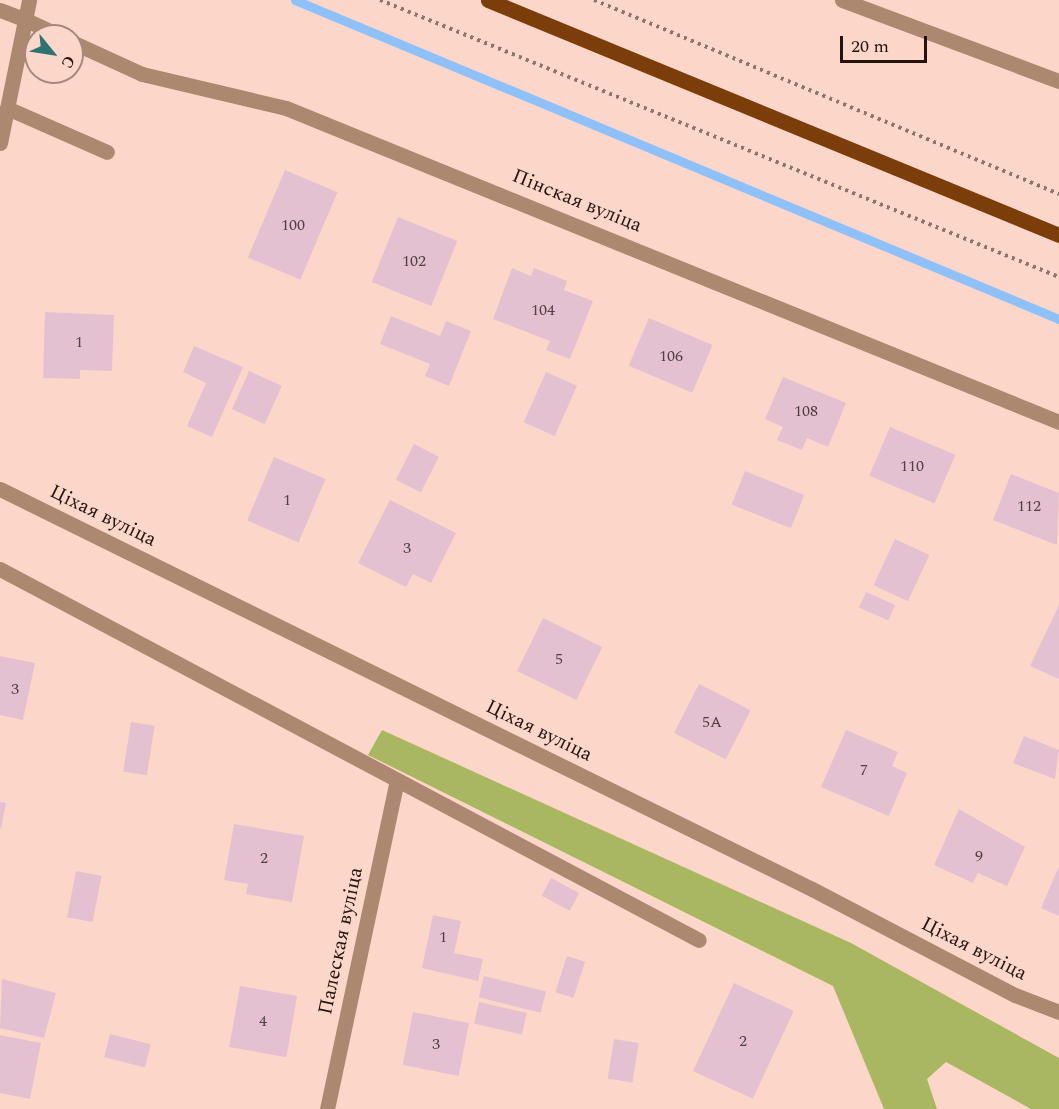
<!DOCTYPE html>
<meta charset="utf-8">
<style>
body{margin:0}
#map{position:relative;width:1059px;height:1109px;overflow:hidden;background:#fcd7c9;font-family:Spectral,serif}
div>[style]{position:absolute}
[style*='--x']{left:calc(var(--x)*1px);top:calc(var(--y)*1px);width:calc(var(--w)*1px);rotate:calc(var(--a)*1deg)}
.green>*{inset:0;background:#aab761}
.stream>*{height:9px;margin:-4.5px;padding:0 4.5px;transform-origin:4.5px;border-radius:4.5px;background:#8ec1fa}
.building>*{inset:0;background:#e4c1d0;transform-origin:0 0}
.path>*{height:4px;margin-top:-2px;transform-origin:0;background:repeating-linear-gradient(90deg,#8e756c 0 3px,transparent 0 7.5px)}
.service>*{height:15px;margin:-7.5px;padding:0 7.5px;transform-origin:7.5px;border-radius:7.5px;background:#ac8871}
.minor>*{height:15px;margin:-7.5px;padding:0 7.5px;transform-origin:7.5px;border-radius:7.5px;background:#ac8871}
.primary>*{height:15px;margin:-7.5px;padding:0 7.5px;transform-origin:7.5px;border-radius:7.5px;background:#7b3d09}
span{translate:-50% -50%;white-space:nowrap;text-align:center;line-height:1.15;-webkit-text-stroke:4.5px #fcd7c9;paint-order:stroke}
.number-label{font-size:16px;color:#524041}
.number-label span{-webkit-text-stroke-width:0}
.street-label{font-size:20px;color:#221511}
.north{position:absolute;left:24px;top:24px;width:60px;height:60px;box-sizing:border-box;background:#fcd7c9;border:2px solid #a5897f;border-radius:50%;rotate:120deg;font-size:16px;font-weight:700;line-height:24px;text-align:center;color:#221511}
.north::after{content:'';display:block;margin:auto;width:21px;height:27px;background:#2b7471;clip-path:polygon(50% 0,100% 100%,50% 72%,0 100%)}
.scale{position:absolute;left:840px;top:36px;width:87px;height:27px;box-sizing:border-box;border:3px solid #221511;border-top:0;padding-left:8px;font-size:18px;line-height:21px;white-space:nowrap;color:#221511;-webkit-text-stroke:4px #fcd7c9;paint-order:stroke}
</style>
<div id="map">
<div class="green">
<div style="clip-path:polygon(382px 730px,851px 943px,1059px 1058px,1059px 1109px,1031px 1109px,946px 1062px,927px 1079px,937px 1109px,884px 1109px,833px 986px,368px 755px)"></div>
</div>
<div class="stream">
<div style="--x:295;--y:0;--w:828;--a:22.66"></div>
</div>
<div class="building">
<div style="left:285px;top:170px;width:57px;height:95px;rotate:23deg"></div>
<div style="left:398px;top:217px;width:64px;height:70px;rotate:22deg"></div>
<div style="clip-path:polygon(512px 268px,531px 276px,534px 268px,567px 281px,564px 290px,593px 301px,570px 359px,546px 350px,550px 341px,493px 319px)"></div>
<div style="clip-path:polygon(45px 312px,114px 315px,112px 371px,80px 370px,80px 379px,43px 378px)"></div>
<div style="clip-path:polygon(391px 316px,440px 336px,446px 321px,471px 331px,449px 386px,425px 376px,430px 364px,380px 344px)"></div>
<div style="left:649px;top:318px;width:69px;height:52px;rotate:23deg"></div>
<div style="clip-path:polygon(194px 346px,243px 367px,212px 437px,187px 426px,206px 383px,183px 372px)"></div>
<div style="left:249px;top:371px;width:36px;height:42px;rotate:24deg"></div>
<div style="left:546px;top:372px;width:34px;height:55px;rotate:24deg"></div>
<div style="clip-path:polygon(783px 377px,846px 403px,828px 447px,807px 438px,802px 450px,777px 440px,783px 427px,765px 419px)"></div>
<div style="left:890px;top:427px;width:71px;height:53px;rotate:23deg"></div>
<div style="left:414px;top:444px;width:28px;height:40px;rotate:27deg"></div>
<div style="left:274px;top:457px;width:56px;height:69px;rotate:23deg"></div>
<div style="left:745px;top:471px;width:64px;height:36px;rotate:22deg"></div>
<div style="clip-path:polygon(1011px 474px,1059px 493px,1057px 545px,993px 520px)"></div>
<div style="clip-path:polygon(390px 500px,456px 533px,431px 583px,413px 574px,406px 587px,358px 563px)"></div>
<div style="left:895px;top:539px;width:38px;height:51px;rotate:25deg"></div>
<div style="left:866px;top:592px;width:32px;height:17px;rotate:24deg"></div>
<div style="clip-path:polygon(1059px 605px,1059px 679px,1030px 666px)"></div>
<div style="left:543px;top:618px;width:66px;height:59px;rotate:26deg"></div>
<div style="clip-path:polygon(0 656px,35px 663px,23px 720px,0 715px)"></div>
<div style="left:699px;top:684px;width:58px;height:55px;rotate:27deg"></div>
<div style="left:131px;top:722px;width:24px;height:50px;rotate:9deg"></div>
<div style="clip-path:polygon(846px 730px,898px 752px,892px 766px,907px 773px,889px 816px,821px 787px)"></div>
<div style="clip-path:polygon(1024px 736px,1059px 750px,1055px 779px,1013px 763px)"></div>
<div style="clip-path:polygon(0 802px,6px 803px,1px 828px,0 828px)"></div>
<div style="clip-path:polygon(959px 809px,1025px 847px,1007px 886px,978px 873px,973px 883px,934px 865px)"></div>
<div style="clip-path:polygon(234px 824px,304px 836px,292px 902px,246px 894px,248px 884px,224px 880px)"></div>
<div style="clip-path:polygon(1059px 866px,1059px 916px,1041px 908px)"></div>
<div style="left:76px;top:871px;width:26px;height:47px;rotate:11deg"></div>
<div style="left:551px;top:878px;width:32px;height:20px;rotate:28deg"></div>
<div style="clip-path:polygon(433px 915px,461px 921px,454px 953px,483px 959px,478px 981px,422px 968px)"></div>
<div style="left:567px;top:956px;width:19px;height:38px;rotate:18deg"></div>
<div style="left:484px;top:976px;width:64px;height:22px;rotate:14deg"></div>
<div style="clip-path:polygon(2px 979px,56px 993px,44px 1038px,0 1028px)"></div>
<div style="left:734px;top:983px;width:66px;height:97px;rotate:25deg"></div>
<div style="left:240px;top:986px;width:58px;height:62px;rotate:10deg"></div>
<div style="left:479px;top:1002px;width:49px;height:22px;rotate:13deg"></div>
<div style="left:413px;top:1012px;width:57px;height:54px;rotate:11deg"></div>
<div style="left:110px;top:1034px;width:42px;height:24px;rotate:14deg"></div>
<div style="clip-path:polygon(0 1035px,41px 1043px,30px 1099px,0 1093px)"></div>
<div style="left:614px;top:1039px;width:25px;height:40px;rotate:9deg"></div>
</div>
<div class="path">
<div style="--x:380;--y:0;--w:733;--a:22.19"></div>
<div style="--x:594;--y:0;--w:504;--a:22.65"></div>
</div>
<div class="service">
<div style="--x:0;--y:10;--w:26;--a:21"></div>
<div style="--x:7;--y:108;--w:109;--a:23.7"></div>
<div style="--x:0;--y:569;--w:791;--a:27.96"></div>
</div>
<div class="minor">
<div style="--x:842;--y:0;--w:232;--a:20.5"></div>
<div style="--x:24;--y:19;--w:40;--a:25"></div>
<div style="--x:72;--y:42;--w:77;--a:24.6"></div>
<div style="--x:142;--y:74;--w:148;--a:13.3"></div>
<div style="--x:286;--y:108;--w:834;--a:22.11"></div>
<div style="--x:0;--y:143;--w:146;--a:-78.5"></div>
<div style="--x:0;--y:489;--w:905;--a:26.23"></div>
<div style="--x:812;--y:889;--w:229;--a:27.6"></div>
<div style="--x:1015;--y:995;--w:47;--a:21.1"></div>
<div style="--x:327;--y:1109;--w:335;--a:-78"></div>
</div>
<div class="primary">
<div style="--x:488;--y:0;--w:617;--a:22.37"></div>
</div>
<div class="number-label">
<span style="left:293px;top:225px">100</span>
<span style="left:414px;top:261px">102</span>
<span style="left:543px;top:310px">104</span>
<span style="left:79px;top:342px">1</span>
<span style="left:671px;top:356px">106</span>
<span style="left:806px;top:411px">108</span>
<span style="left:912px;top:466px">110</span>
<span style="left:287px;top:500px">1</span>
<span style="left:1029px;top:506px">112</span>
<span style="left:407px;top:548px">3</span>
<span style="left:559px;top:659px">5</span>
<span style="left:15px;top:689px">3</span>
<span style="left:712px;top:722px">5А</span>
<span style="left:864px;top:770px">7</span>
<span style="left:979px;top:856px">9</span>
<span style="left:264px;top:858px">2</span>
<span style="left:443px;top:937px">1</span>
<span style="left:263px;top:1021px">4</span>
<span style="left:743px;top:1041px">2</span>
<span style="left:436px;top:1044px">3</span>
</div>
<div class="street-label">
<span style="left:577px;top:201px;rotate:22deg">Пінская вуліца</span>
<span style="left:103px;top:516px;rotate:26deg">Ціхая вуліца</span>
<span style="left:539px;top:731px;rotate:26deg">Ціхая вуліца</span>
<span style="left:341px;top:941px;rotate:-78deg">Палеская вуліца</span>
<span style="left:974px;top:949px;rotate:27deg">Ціхая вуліца</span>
</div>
<div class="north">С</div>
<div class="scale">20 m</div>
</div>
